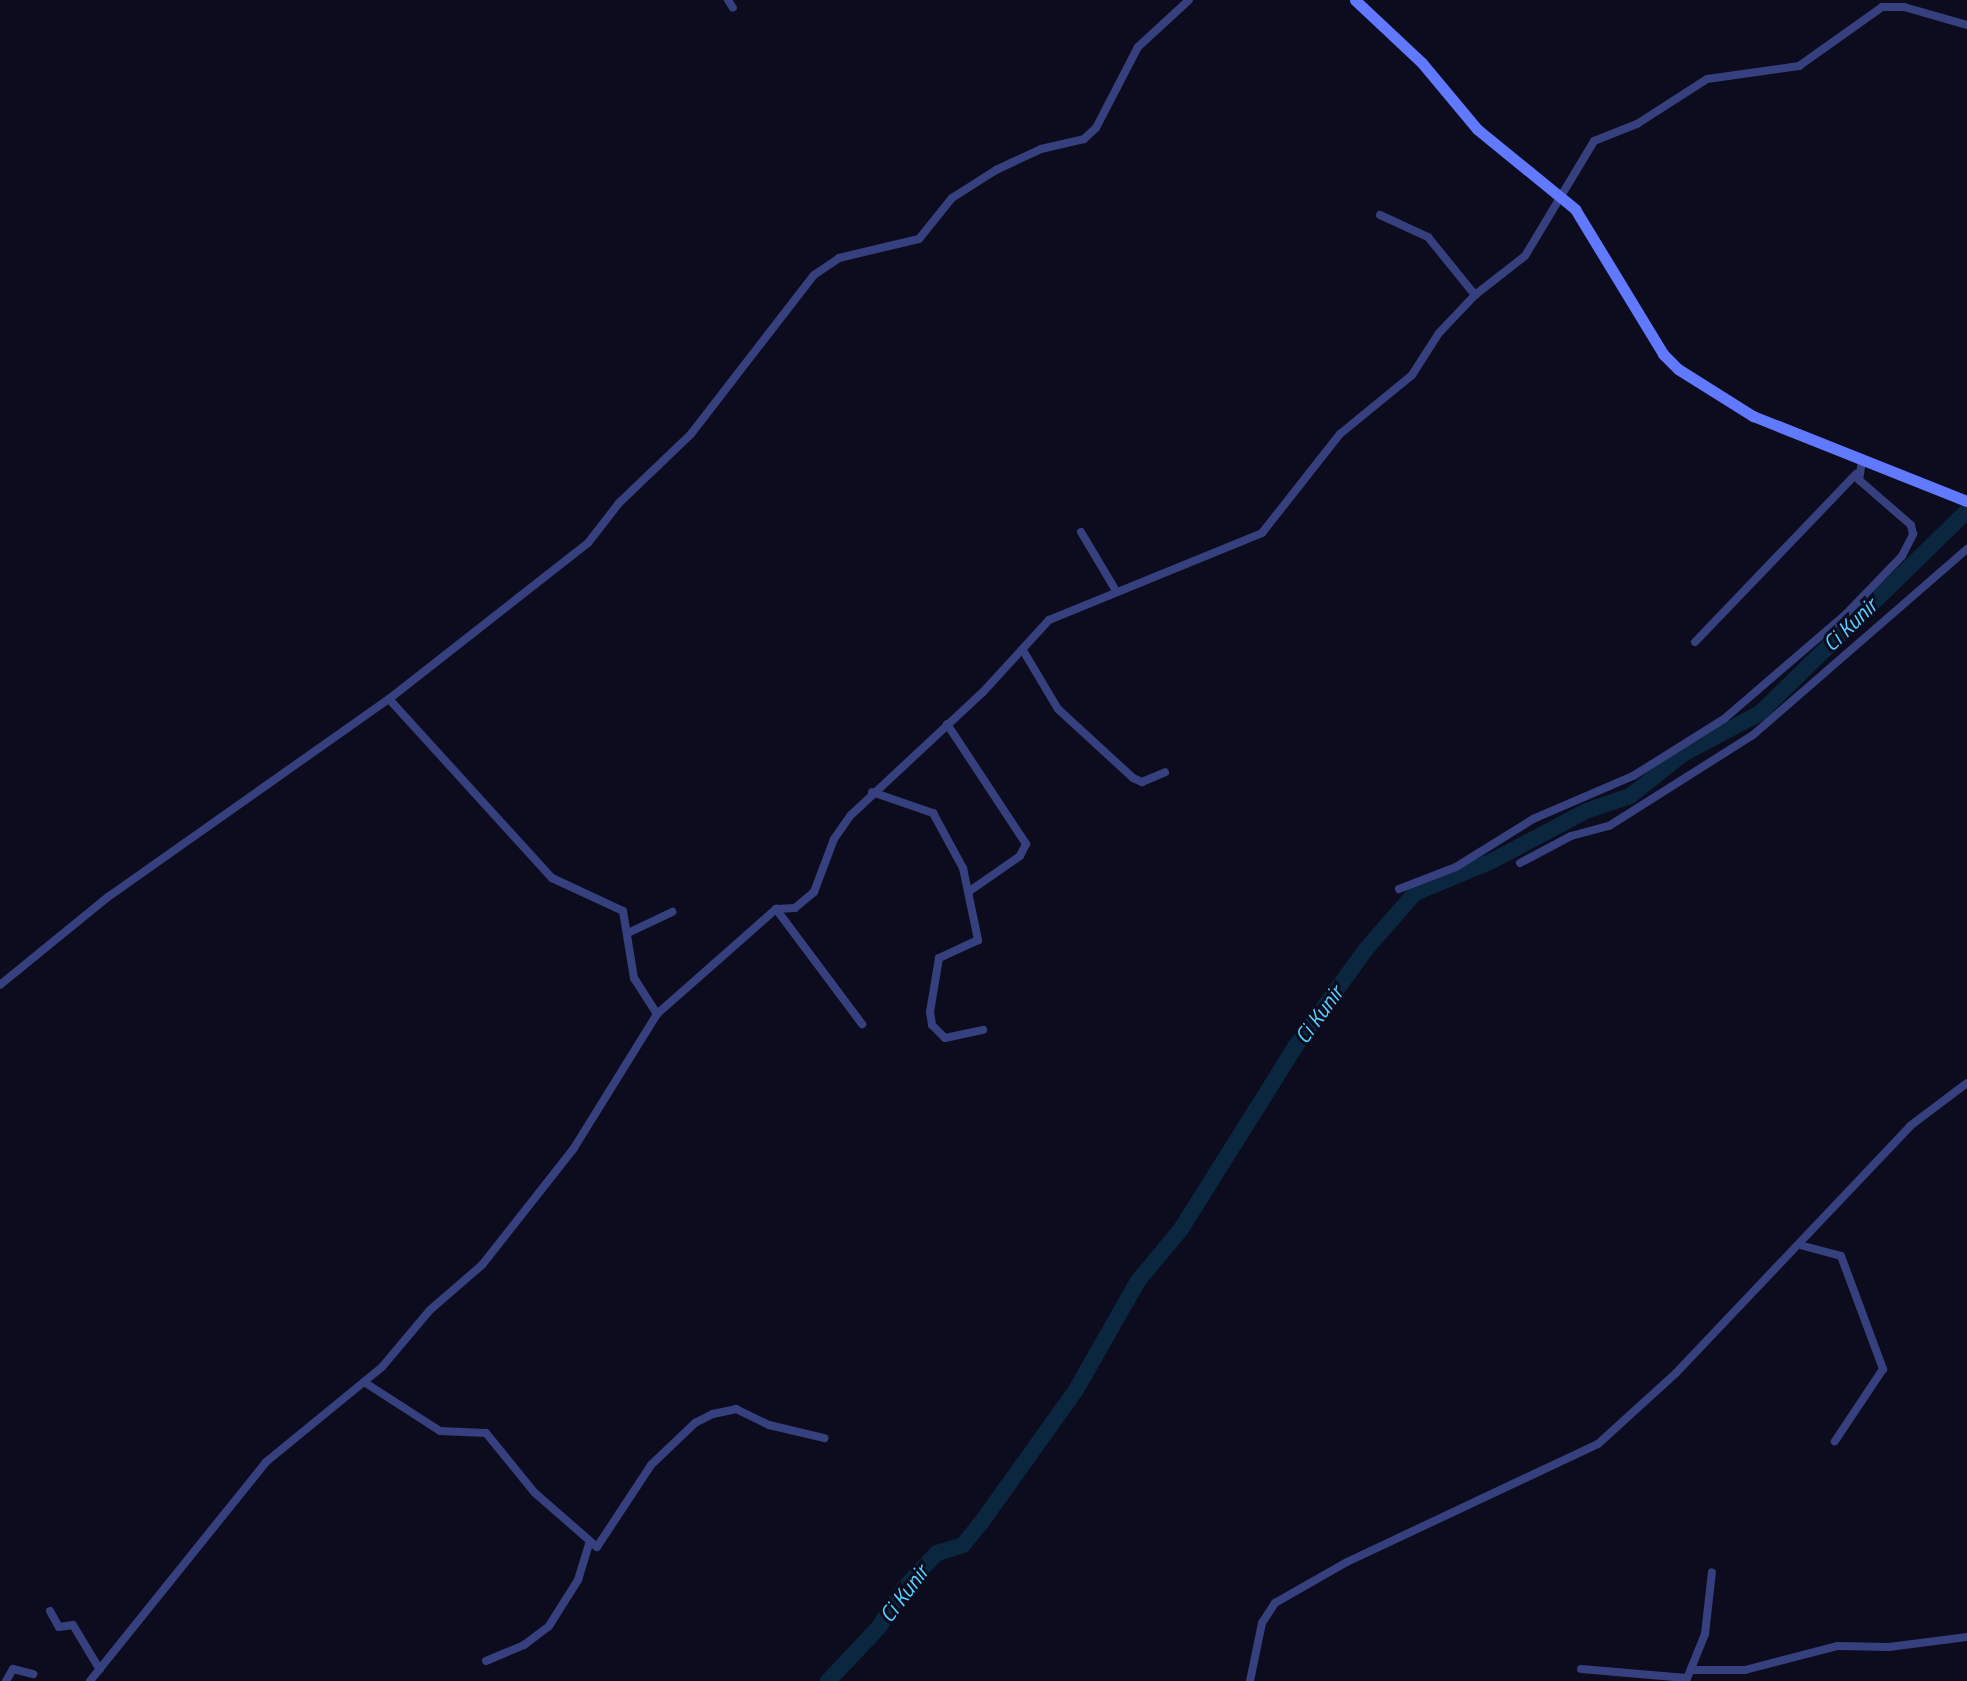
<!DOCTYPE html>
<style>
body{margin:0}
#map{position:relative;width:1967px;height:1681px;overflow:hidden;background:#0c0c1e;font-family:"Titillium Web",sans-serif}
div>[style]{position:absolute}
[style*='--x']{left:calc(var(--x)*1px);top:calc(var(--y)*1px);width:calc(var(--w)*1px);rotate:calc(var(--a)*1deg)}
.river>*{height:16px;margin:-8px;padding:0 8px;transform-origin:8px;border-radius:8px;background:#0a273f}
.minor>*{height:8px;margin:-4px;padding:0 4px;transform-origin:4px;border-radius:4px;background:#36407e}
.secondary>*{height:11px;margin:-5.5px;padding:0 5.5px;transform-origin:5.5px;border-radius:5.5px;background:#6079ff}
span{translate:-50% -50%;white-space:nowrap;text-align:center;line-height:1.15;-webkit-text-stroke:6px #0c0c1e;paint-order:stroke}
.water-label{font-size:22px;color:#57d0ff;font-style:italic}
</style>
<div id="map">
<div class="river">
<div style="--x:828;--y:1681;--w:74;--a:-46.6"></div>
<div style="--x:879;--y:1627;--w:46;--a:-57.3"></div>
<div style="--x:904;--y:1588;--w:48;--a:-46.7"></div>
<div style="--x:937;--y:1553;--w:27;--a:-17"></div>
<div style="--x:963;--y:1545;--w:28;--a:-51"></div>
<div style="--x:981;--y:1523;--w:163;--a:-54.5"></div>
<div style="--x:1076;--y:1390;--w:125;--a:-60.4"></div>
<div style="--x:1138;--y:1281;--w:67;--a:-50.4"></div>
<div style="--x:1181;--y:1229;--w:215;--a:-57.9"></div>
<div style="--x:1295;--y:1047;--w:122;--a:-54"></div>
<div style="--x:1367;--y:948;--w:73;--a:-48.9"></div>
<div style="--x:1415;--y:893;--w:83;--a:-22.6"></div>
<div style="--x:1492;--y:861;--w:106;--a:-28"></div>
<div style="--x:1586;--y:811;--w:46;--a:-18.8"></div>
<div style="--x:1630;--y:796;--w:68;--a:-38.4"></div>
<div style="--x:1683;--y:754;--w:87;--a:-28"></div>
<div style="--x:1760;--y:713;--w:289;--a:-44.3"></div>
</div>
<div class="minor">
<div style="--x:728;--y:0;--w:9;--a:58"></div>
<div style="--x:1380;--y:215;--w:53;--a:24.6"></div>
<div style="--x:1428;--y:237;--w:75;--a:51"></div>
<div style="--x:1081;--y:532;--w:66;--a:59.2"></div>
<div style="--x:1695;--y:642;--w:233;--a:-46.2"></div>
<div style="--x:1024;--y:652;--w:66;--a:59.2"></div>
<div style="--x:1058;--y:709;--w:102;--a:42.6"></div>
<div style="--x:1133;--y:778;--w:10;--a:24"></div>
<div style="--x:1142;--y:782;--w:25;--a:-23"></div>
<div style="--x:389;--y:699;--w:242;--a:47.7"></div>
<div style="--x:552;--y:878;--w:78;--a:24.9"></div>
<div style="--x:623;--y:911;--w:68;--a:80.7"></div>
<div style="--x:634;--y:978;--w:43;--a:57.4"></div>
<div style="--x:947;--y:724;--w:144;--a:56.6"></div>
<div style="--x:1026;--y:844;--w:13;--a:117"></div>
<div style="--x:1020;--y:856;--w:60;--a:145.2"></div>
<div style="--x:872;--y:792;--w:65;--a:19"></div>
<div style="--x:933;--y:813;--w:63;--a:61.4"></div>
<div style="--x:963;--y:868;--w:74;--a:78.2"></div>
<div style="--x:978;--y:940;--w:43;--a:155.2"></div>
<div style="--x:939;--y:958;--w:55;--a:99.5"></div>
<div style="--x:930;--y:1012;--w:13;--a:81"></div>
<div style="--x:932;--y:1025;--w:18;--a:45"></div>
<div style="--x:945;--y:1038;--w:39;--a:-12"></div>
<div style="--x:1520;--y:863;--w:58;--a:-27.9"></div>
<div style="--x:1571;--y:836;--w:39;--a:-15"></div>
<div style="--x:1609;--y:826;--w:170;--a:-32.3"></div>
<div style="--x:1753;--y:735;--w:284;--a:-41"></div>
<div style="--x:1399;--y:889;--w:61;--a:-21.1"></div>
<div style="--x:1456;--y:867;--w:91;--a:-31.9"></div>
<div style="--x:1533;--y:819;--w:109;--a:-23.3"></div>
<div style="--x:1633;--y:776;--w:107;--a:-32.1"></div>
<div style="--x:1724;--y:719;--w:161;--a:-40.7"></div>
<div style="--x:1846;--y:614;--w:81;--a:-46"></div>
<div style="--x:1902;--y:556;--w:25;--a:-63"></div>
<div style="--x:1913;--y:534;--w:9;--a:-103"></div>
<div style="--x:1911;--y:525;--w:69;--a:-139.1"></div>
<div style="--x:1859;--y:480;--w:19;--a:-81"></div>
<div style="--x:776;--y:909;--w:144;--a:53.2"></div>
<div style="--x:630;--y:932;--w:47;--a:-25.5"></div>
<div style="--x:0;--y:985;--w:139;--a:-39.2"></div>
<div style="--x:108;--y:897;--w:344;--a:-35.2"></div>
<div style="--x:389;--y:699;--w:253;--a:-38.1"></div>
<div style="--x:588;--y:543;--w:51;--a:-52.2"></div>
<div style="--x:619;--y:503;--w:100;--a:-43.8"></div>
<div style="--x:691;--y:434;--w:201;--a:-52.3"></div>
<div style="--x:814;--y:275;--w:30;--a:-34"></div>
<div style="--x:839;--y:258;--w:82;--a:-13.4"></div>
<div style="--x:919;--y:239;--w:53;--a:-51.2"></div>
<div style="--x:952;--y:198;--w:52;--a:-32.5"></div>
<div style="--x:996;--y:170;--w:50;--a:-25"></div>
<div style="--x:1041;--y:149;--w:44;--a:-13.1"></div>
<div style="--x:1084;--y:139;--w:16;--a:-43"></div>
<div style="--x:1096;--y:128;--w:91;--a:-62.6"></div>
<div style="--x:1138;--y:47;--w:69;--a:-42.7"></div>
<div style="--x:1800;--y:1245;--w:42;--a:15"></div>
<div style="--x:1841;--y:1256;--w:121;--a:69.6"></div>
<div style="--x:1883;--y:1369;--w:87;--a:123.7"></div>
<div style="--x:364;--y:1382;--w:90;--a:32.8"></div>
<div style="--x:440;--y:1431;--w:46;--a:2.5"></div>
<div style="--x:486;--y:1433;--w:77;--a:50.8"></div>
<div style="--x:535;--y:1493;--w:82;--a:41.1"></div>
<div style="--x:597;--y:1547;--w:98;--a:-56.6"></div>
<div style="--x:651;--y:1465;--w:61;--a:-43.7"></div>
<div style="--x:695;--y:1423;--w:20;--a:-27"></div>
<div style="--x:713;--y:1414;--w:24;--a:-12"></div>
<div style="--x:736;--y:1409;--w:37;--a:26"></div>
<div style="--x:769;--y:1425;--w:57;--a:13.3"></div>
<div style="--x:50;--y:1611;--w:18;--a:61"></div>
<div style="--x:59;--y:1627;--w:14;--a:-8"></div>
<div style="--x:73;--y:1625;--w:52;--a:59"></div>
<div style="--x:486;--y:1661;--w:41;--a:-22.8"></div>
<div style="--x:524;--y:1645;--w:31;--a:-37"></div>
<div style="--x:549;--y:1626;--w:54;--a:-57.8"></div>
<div style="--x:578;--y:1580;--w:38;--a:-73"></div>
<div style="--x:1581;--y:1669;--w:106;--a:4.9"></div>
<div style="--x:1691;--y:1670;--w:54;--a:0"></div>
<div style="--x:1745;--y:1670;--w:96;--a:-14.5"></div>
<div style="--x:1838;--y:1646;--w:51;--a:1.1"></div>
<div style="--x:1889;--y:1647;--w:79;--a:-7.3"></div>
<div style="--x:6;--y:1681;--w:14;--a:-60"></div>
<div style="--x:13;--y:1669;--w:21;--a:14"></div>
<div style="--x:90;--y:1681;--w:281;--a:-51.2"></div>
<div style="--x:266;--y:1462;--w:150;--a:-39.3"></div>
<div style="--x:382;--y:1367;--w:75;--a:-49.9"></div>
<div style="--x:430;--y:1310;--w:69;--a:-40.9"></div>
<div style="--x:482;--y:1265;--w:149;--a:-51.8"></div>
<div style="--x:574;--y:1148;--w:158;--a:-58.2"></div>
<div style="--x:657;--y:1014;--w:159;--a:-41.4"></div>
<div style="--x:776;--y:909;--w:19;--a:-3"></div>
<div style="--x:795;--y:908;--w:25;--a:-40"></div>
<div style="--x:814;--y:892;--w:57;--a:-69.3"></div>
<div style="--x:834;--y:839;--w:29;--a:-55"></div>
<div style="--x:851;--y:815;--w:180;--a:-43"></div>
<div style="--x:983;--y:692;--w:98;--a:-47.5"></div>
<div style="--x:1049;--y:620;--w:230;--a:-22.2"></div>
<div style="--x:1262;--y:533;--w:126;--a:-51.8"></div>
<div style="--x:1340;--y:434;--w:93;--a:-39.3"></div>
<div style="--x:1412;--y:375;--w:50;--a:-57.3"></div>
<div style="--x:1439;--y:333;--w:52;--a:-46.5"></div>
<div style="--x:1475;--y:295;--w:63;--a:-38"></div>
<div style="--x:1525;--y:256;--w:134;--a:-59"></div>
<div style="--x:1594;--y:141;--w:46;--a:-21.6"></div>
<div style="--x:1637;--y:124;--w:83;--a:-32.7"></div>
<div style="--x:1707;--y:79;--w:93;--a:-8"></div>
<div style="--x:1799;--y:66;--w:102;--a:-35.4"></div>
<div style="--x:1882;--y:7;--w:22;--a:0"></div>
<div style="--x:1904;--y:7;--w:66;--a:15.9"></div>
<div style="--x:1250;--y:1681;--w:59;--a:-78.3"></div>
<div style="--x:1262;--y:1623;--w:24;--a:-57"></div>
<div style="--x:1275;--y:1603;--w:83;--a:-29.7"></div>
<div style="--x:1347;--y:1562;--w:277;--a:-25.2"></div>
<div style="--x:1598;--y:1444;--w:105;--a:-42.3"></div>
<div style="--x:1676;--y:1373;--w:340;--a:-46.5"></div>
<div style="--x:1910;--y:1126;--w:71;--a:-37"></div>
<div style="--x:1686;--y:1681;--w:51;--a:-68"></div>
<div style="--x:1705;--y:1634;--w:62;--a:-83.6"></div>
</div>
<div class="secondary">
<div style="--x:1355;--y:0;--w:92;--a:43.2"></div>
<div style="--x:1422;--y:63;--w:86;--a:50.2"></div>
<div style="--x:1477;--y:129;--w:127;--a:39.2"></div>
<div style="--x:1575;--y:209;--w:170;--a:58.7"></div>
<div style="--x:1663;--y:354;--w:21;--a:45"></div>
<div style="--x:1678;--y:369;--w:89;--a:32.1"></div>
<div style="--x:1753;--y:416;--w:230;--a:21.7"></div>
</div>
<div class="water-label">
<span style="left:1850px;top:625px;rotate:-44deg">Ci Kunir</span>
<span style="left:1319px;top:1015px;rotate:-54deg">Ci Kunir</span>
<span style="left:904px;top:1594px;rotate:-53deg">Ci Kunir</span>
</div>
</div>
